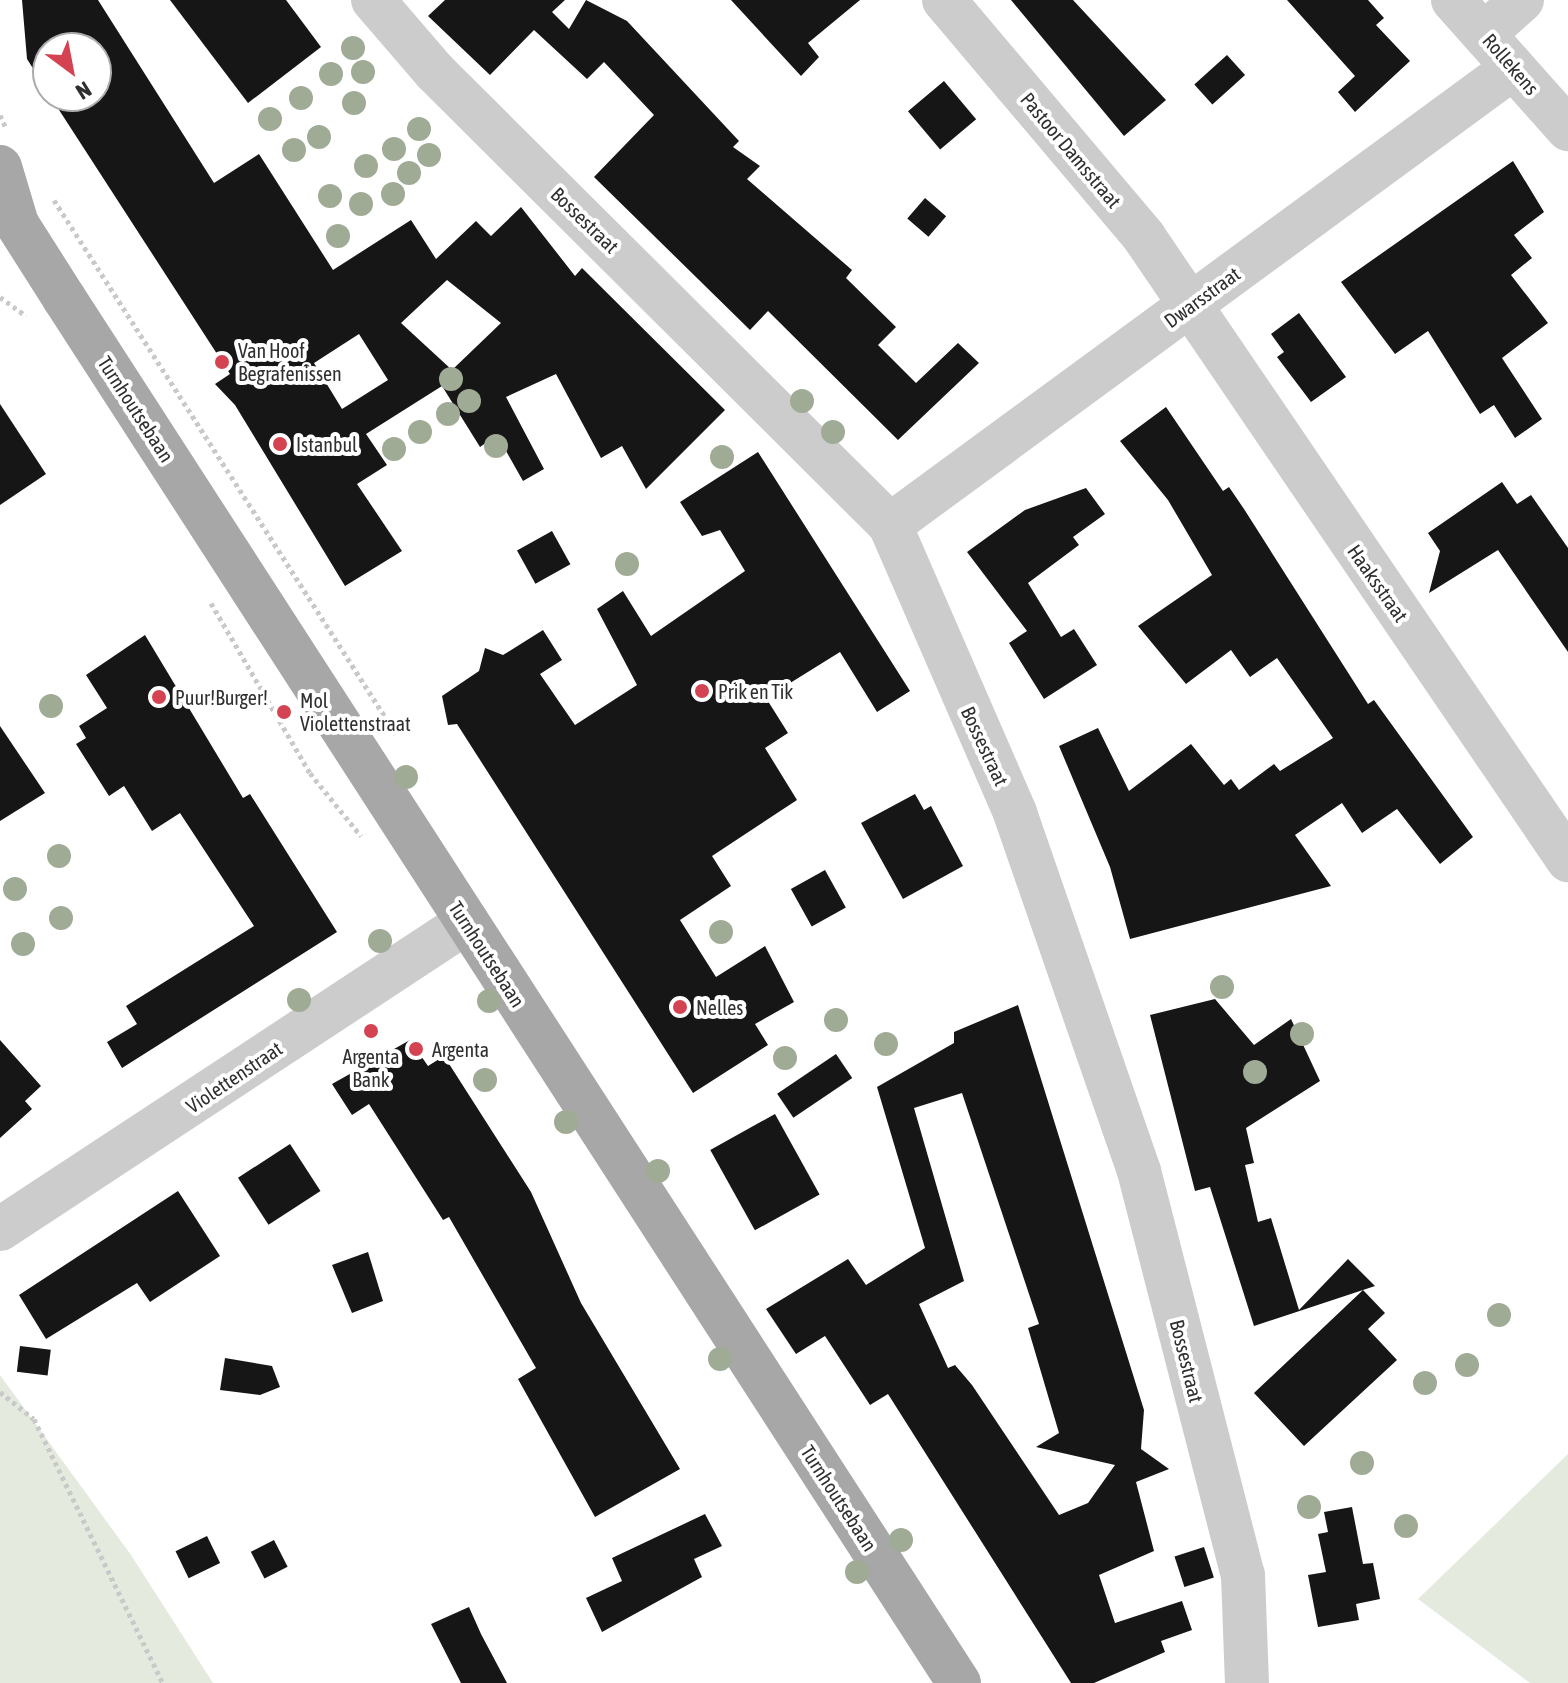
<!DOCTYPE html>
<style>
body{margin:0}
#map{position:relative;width:1568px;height:1683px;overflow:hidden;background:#fff;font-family:"Asap Condensed",sans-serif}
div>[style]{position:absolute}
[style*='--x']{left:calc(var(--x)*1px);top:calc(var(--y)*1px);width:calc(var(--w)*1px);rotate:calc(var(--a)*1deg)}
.green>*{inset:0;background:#e5eade}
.building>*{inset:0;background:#161616;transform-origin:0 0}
.path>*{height:5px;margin-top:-2.5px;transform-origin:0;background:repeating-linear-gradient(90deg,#c9c9c9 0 4px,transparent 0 8px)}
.minor>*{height:44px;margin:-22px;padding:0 22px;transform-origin:22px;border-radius:22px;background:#ccc}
.major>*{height:44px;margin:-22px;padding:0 22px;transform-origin:22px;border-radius:22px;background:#a7a7a7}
.trees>*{width:24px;height:24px;margin:-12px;border-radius:50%;background:#a0ab96}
.dots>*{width:22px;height:22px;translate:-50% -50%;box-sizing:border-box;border:4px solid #fff;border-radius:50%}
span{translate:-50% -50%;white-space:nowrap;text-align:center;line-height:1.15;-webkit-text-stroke:8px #fff;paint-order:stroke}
.street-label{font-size:20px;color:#2f2f2f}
.poi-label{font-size:20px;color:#2f2f2f}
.left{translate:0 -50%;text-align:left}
.north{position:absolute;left:32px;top:32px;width:80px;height:80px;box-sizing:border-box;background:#fff;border:2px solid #acacac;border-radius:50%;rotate:148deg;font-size:22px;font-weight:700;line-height:32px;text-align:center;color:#2f2f2f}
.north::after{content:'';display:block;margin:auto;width:28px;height:36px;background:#d34351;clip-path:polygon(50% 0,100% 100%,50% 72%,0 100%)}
</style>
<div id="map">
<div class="green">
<div style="clip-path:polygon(0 1375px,131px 1555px,213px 1683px,0 1683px)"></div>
<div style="clip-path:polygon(1568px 1454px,1568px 1683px,1530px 1683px,1418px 1599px)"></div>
</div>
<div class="building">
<div style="clip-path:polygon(evenodd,22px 0,98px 0,214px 183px,259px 154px,333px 270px,411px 220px,436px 259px,476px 221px,491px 236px,521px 207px,575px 276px,582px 268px,725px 410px,646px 489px,622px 446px,601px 458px,556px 374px,506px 397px,544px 469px,523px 481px,497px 435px,480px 447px,442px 386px,366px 434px,387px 465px,357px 484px,402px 551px,345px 586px,235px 405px,215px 384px,230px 374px,50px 96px,96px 96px,96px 48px,48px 48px,48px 92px,27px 59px,22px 0,447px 280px,501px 323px,452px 370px,401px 323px,447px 280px,22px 0,359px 334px,388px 380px,342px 409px,314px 363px,359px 334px)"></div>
<div style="clip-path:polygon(170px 0,286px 0,321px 47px,248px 103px)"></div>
<div style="clip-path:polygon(445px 0,565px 0,552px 12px,569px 29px,586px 0,627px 21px,739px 141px,733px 147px,760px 166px,747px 179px,852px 270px,846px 278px,896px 327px,878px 345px,916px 383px,958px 343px,979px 363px,898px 440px,768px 311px,750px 330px,594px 177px,654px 115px,604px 62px,587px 79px,534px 30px,490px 75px,428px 16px)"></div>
<div style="clip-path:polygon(731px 0,860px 0,808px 43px,819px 57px,801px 76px)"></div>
<div style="clip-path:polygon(1011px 0,1073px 0,1166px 100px,1124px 136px)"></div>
<div style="clip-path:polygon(1287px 0,1368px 0,1384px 18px,1376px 25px,1410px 61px,1355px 112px,1338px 92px,1355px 76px)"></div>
<div style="left:1227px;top:55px;width:27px;height:44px;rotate:48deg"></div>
<div style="left:944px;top:81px;width:50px;height:47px;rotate:50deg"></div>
<div style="clip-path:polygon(1513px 161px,1544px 212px,1514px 235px,1532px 258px,1511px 275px,1548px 323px,1502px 358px,1542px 419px,1515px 438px,1494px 405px,1480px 414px,1428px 331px,1395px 354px,1341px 282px)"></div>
<div style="left:925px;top:198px;width:28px;height:27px;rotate:41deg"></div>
<div style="clip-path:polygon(1299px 313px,1346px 377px,1311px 402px,1277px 357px,1284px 352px,1271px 334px)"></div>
<div style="clip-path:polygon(0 404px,46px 474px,0 505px)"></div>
<div style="clip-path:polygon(1166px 407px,1223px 491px,1229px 487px,1244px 509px,1368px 704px,1374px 700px,1473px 837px,1440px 864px,1397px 809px,1362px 833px,1342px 803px,1295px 835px,1331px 886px,1130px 939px,1110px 867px,1059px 746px,1098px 728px,1129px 791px,1191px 744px,1224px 785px,1231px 779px,1239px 790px,1274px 764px,1280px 771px,1333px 738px,1277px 658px,1250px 677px,1231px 650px,1186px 684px,1138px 626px,1212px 575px,1168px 500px,1120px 441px)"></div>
<div style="clip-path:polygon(758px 452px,910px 691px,877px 712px,840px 652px,766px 698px,788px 733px,765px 748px,797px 800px,712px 856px,731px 886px,680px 920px,716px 977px,765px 946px,794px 1002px,755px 1024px,768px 1045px,693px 1093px,457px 724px,448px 725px,442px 696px,479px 671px,485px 648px,503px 655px,543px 630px,562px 660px,540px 674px,575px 725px,637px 685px,597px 609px,623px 591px,651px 636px,745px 571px,720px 530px,702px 536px,680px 502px)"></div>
<div style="clip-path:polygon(1502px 482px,1517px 504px,1531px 495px,1568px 548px,1568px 652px,1498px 550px,1429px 593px,1440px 551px,1428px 533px)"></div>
<div style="clip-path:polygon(1086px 488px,1105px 514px,1073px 537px,1079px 545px,1028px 583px,1061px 637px,1074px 629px,1097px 665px,1044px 699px,1009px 643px,1027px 631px,967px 552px,1025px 510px)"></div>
<div style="left:552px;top:531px;width:38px;height:40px;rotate:61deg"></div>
<div style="clip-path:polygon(145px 635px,243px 798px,250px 794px,337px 932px,122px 1068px,107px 1042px,137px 1024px,126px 1006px,254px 926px,180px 813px,152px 831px,124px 786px,109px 796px,76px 744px,86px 738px,79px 726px,107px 708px,86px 675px)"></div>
<div style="clip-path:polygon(0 726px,45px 793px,0 821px)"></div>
<div style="clip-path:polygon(915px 794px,924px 810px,931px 806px,963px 866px,903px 899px,861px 823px)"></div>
<div style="left:825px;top:870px;width:43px;height:39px;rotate:61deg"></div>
<div style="clip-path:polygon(1215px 999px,1254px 1045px,1291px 1019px,1320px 1081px,1246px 1128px,1254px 1163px,1245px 1165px,1258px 1222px,1271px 1218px,1299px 1310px,1348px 1259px,1375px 1286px,1363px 1290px,1385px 1313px,1368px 1329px,1397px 1360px,1304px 1446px,1254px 1393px,1363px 1290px,1254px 1326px,1210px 1187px,1195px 1191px,1150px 1015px)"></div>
<div style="clip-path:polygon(evenodd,1018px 1005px,1144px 1410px,1141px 1449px,1169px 1469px,1136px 1482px,1154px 1551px,1099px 1575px,1115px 1623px,1182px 1601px,1192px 1630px,1161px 1641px,1165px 1652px,1094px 1683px,1071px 1683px,888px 1394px,870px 1405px,825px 1336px,796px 1354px,766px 1309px,848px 1259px,866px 1285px,925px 1248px,877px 1087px,954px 1043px,954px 1032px,1018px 1005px,962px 1093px,1039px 1324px,1028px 1328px,1059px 1433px,1036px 1447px,1115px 1465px,1088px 1503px,1059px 1515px,972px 1385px,955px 1365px,948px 1368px,919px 1304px,964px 1281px,914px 1108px,962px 1093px)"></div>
<div style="clip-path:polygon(0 1040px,41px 1086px,25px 1101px,32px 1109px,0 1138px)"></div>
<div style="clip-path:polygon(410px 1040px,428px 1066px,444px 1056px,531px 1192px,581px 1303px,680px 1469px,595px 1517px,518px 1379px,536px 1368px,449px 1217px,443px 1220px,369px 1104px,352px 1115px,332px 1084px)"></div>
<div style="left:836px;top:1054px;width:29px;height:71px;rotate:56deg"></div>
<div style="left:775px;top:1114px;width:92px;height:74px;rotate:61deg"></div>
<div style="left:290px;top:1144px;width:56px;height:62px;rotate:57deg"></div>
<div style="clip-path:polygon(178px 1191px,220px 1256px,150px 1302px,137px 1283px,46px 1339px,19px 1295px)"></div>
<div style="clip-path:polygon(368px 1252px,383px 1301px,352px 1313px,332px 1265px)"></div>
<div style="left:20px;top:1346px;width:31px;height:26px;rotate:7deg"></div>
<div style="clip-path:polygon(225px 1358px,272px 1366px,280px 1387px,260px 1395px,220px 1390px)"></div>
<div style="clip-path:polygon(1352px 1507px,1363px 1564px,1373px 1563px,1380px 1599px,1356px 1604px,1359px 1620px,1318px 1627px,1308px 1575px,1326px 1572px,1318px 1534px,1328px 1532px,1324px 1512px)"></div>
<div style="clip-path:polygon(705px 1514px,722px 1546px,694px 1559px,702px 1577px,602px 1632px,586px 1598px,622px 1581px,612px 1558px)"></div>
<div style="left:207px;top:1536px;width:30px;height:35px;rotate:64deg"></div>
<div style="left:274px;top:1540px;width:30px;height:26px;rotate:63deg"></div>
<div style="left:1204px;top:1547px;width:32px;height:31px;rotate:72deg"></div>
<div style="clip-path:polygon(469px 1607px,481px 1634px,507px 1683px,461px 1683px,431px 1624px)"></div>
</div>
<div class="path">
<div style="--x:0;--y:115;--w:14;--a:65"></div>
<div style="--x:54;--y:200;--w:634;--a:57.36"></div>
<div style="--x:0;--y:297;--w:32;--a:36"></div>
<div style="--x:211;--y:603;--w:197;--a:59.8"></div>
<div style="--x:310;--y:773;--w:81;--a:51"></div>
<div style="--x:0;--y:1392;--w:43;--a:38.5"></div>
<div style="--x:34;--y:1419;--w:294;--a:64"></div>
</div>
<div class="minor">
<div style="--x:373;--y:0;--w:95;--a:49.3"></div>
<div style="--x:435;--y:72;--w:642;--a:44.87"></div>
<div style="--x:890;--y:525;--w:314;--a:66.5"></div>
<div style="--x:1015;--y:813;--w:379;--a:70.9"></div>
<div style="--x:1139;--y:1171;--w:417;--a:75.6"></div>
<div style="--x:1243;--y:1575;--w:108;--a:87.9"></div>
<div style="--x:944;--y:0;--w:310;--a:49.8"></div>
<div style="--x:1144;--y:237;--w:754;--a:55.76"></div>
<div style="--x:1453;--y:0;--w:173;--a:48.3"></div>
<div style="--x:1484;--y:34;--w:51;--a:-41.8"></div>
<div style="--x:890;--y:525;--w:773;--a:-36.26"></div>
<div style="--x:0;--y:1229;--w:559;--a:-33.32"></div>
</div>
<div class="major">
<div style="--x:0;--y:167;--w:59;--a:73.4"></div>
<div style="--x:17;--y:224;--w:88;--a:57.6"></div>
<div style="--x:64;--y:298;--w:1649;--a:57.13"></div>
</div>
<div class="trees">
<div style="left:353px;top:48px"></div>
<div style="left:363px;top:72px"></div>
<div style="left:331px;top:74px"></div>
<div style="left:301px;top:98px"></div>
<div style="left:354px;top:103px"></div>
<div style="left:270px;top:119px"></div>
<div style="left:419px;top:129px"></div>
<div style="left:319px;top:137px"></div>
<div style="left:394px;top:149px"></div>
<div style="left:294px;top:150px"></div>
<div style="left:429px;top:155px"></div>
<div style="left:366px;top:166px"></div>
<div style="left:409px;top:173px"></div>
<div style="left:393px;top:194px"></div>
<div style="left:330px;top:196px"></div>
<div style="left:361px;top:204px"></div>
<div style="left:338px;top:236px"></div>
<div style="left:451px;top:379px"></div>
<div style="left:469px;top:401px"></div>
<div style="left:802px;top:401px"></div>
<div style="left:448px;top:414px"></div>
<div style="left:420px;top:432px"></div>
<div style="left:833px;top:432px"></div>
<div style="left:496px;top:446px"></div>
<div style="left:394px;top:449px"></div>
<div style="left:722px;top:457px"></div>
<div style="left:627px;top:564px"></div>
<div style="left:51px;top:706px"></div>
<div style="left:406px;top:777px"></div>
<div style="left:59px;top:856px"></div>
<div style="left:15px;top:889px"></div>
<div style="left:61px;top:918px"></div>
<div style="left:721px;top:932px"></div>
<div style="left:380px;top:941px"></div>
<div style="left:23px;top:944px"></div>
<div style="left:1222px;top:987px"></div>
<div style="left:299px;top:1000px"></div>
<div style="left:489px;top:1001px"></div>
<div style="left:836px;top:1020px"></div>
<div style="left:1302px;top:1034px"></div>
<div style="left:886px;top:1044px"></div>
<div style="left:785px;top:1058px"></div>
<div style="left:1255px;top:1072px"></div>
<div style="left:485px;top:1080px"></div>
<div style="left:566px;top:1122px"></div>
<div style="left:658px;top:1171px"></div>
<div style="left:1499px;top:1315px"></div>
<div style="left:720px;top:1359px"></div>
<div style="left:1467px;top:1365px"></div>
<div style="left:1425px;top:1383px"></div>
<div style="left:1362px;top:1463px"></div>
<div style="left:1309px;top:1507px"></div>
<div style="left:1406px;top:1526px"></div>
<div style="left:901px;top:1540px"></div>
<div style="left:857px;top:1572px"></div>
</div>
<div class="dots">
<div style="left:222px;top:362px;background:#d34351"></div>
<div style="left:280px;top:444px;background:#d34351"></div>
<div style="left:702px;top:691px;background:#d34351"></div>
<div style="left:159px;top:697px;background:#d34351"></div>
<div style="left:284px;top:712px;background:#d34351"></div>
<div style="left:680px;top:1007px;background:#d34351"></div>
<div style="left:371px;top:1031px;background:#d34351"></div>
<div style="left:416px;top:1049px;background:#d34351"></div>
</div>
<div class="street-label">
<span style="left:1511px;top:64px;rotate:49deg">Rollekens</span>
<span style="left:1071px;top:150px;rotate:50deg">Pastoor Damsstraat</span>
<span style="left:585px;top:220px;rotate:44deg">Bossestraat</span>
<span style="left:1202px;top:297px;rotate:-36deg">Dwarsstraat</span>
<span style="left:136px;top:409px;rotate:57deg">Turnhoutsebaan</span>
<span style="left:1378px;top:583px;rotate:55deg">Haaksstraat</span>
<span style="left:985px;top:746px;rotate:65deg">Bossestraat</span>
<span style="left:487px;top:954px;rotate:57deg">Turnhoutsebaan</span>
<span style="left:234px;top:1077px;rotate:-34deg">Violettenstraat</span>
<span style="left:1187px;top:1361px;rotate:76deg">Bossestraat</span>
<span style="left:839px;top:1498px;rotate:57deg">Turnhoutsebaan</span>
</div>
<div class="poi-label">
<span class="left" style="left:238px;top:362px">Van Hoof<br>Begrafenissen</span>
<span class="left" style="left:296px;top:444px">Istanbul</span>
<span class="left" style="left:718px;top:691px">Prik en Tik</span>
<span class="left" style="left:175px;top:697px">Puur!Burger!</span>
<span class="left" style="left:300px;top:712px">Mol<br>Violettenstraat</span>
<span class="left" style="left:696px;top:1007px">Nelles</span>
<span class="left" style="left:432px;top:1049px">Argenta</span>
<span style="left:371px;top:1068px">Argenta<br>Bank</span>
</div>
<div class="north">N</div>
</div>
